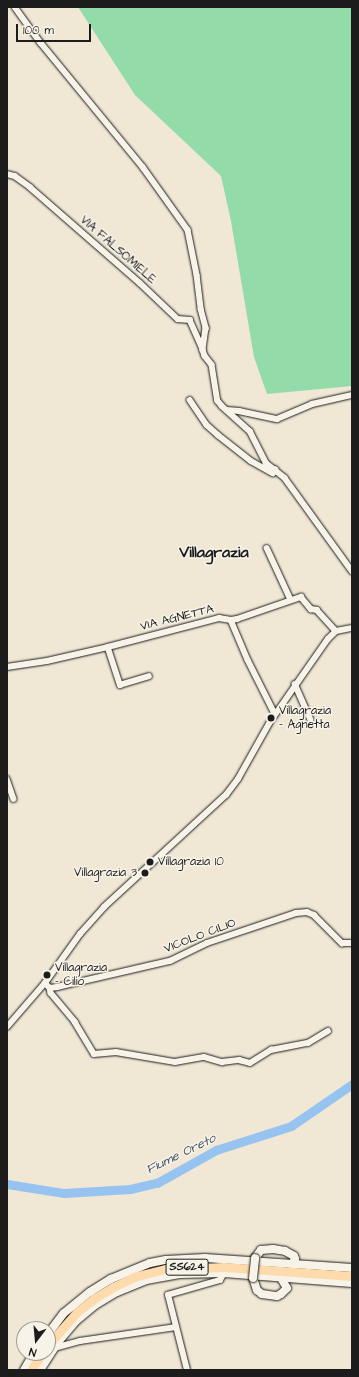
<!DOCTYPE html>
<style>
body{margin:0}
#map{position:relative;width:359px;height:1377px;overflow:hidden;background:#f0e7d5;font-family:"Architects Daughter",sans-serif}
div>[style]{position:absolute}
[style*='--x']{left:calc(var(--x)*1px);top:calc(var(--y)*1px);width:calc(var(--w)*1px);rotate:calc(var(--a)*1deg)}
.green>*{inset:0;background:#93dba9}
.river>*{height:9px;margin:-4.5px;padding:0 4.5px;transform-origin:4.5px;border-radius:4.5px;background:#97c3f1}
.roads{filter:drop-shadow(0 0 1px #1c1c1c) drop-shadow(0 0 1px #1c1c1c)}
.street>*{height:5.5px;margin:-2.75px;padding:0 2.75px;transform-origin:2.75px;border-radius:2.75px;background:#f7f3e8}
.secondary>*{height:8px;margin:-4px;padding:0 4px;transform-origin:4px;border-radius:4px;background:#f7f3e8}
.primary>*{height:9px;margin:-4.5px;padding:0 4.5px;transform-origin:4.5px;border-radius:4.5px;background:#fedbac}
.bridges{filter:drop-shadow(0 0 1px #1c1c1c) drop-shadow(0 0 1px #1c1c1c)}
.secondary-bridge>*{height:8px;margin:-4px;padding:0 4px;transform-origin:4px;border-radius:4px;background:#f7f3e8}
.dots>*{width:11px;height:11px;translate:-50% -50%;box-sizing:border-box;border:2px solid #f7f3e8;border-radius:50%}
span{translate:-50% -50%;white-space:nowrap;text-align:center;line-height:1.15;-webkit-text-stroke:3px #f7f3e8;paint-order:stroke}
.shield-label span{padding:1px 3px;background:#f7f3e8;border:1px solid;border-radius:3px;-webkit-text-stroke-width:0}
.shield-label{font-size:11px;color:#1c1c1c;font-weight:700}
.street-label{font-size:12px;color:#1c1c1c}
.poi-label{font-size:12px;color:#1c1c1c}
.left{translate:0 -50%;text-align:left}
.right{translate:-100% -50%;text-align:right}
.water-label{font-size:13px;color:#475667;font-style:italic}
.district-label{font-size:16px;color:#1c1c1c;font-weight:700}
.frame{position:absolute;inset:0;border:8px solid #1c1c1c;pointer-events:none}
.north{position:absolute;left:16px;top:1321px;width:40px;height:40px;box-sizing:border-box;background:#f7f3e8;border:1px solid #9f9d96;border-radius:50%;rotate:196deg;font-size:11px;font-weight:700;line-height:16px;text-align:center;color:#1c1c1c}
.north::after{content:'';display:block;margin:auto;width:14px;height:18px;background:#1c1c1c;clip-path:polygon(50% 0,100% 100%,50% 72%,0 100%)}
.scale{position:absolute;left:16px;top:24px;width:75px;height:18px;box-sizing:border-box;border:2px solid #1c1c1c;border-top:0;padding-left:5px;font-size:12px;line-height:14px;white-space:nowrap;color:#1c1c1c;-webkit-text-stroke:3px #f7f3e8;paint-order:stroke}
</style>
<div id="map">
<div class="green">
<div style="clip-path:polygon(78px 7px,352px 7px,352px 386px,267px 394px,254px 357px,231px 221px,221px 176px,135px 95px)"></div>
</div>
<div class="river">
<div style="--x:7;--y:1184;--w:58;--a:9"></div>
<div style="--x:64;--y:1193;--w:66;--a:-3.5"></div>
<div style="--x:130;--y:1189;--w:28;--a:-13"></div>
<div style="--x:157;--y:1183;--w:68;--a:-29.2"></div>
<div style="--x:216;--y:1150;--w:79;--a:-17.7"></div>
<div style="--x:291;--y:1126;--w:74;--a:-34.5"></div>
</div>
<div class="roads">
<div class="street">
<div style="--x:15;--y:7;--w:44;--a:54.2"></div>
<div style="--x:41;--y:43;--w:161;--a:50.6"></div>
<div style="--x:143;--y:167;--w:77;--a:54.5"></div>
<div style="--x:188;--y:230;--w:46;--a:78.7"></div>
<div style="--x:197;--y:275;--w:34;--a:83"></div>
<div style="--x:201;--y:309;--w:20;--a:75"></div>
<div style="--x:206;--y:328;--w:22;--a:98"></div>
<div style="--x:203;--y:350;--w:6;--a:72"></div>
<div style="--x:205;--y:356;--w:11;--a:52"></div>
<div style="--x:212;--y:365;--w:36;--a:81"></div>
<div style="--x:218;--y:401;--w:6;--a:51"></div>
<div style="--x:222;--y:406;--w:38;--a:42"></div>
<div style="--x:250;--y:431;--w:36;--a:63"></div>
<div style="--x:266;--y:463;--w:24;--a:38"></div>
<div style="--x:285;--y:478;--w:115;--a:54.2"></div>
<div style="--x:7;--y:174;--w:8;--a:14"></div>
<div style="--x:15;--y:176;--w:19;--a:36"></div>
<div style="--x:30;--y:187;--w:146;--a:41.1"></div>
<div style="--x:140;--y:283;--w:52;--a:43.5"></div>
<div style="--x:178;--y:319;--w:12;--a:5"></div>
<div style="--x:190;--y:320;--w:32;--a:66"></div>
<div style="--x:190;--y:400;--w:30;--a:56"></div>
<div style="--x:207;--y:425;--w:15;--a:42"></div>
<div style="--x:218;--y:435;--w:42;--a:38.2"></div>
<div style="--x:251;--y:461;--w:25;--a:29"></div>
<div style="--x:273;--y:473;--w:4;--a:-56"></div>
<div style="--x:227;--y:410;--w:12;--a:5"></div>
<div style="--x:239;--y:411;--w:39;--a:12"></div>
<div style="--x:277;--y:419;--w:38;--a:-23"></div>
<div style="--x:312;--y:404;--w:41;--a:-12.7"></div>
<div style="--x:267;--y:548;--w:57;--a:65.2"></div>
<div style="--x:231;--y:620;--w:43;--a:67"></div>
<div style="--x:248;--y:660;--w:60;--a:63.4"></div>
<div style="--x:108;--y:647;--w:40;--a:72"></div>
<div style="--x:120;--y:685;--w:30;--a:-17"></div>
<div style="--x:7;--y:667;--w:40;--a:-8.5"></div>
<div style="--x:47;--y:661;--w:63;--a:-12.9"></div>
<div style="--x:108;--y:647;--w:115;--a:-14.6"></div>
<div style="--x:219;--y:618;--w:12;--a:9"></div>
<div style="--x:231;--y:620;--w:6;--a:-9"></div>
<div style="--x:237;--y:619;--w:68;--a:-19"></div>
<div style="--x:301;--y:597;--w:16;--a:50"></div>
<div style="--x:311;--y:609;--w:6;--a:9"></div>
<div style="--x:317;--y:610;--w:28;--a:48"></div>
<div style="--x:295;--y:684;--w:39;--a:66"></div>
<div style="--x:7;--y:779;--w:21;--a:71"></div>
<div style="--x:45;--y:983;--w:7;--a:45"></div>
<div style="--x:50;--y:988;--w:7;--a:-8"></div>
<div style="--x:57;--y:987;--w:116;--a:-13"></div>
<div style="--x:170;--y:961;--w:41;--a:-25.9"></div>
<div style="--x:207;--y:943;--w:94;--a:-18.6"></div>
<div style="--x:296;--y:913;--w:11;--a:-5"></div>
<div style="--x:307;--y:912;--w:8;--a:23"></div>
<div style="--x:314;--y:915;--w:40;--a:45"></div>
<div style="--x:342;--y:943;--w:10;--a:0"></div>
<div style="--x:50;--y:988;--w:5;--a:79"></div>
<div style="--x:51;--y:993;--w:38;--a:50"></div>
<div style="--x:75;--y:1022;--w:37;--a:59"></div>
<div style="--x:94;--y:1054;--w:22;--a:-5"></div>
<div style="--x:116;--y:1052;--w:60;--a:9.6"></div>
<div style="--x:175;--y:1062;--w:29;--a:-10"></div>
<div style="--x:204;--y:1057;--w:19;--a:16"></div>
<div style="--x:222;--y:1062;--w:17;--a:-7"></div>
<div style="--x:239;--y:1060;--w:11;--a:15"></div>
<div style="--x:250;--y:1063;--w:25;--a:-32"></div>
<div style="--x:271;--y:1050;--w:38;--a:-11"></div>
<div style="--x:308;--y:1043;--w:23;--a:-31"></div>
<div style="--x:7;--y:1027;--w:58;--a:-49.2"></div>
<div style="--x:45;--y:983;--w:60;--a:-54.5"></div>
<div style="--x:80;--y:934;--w:36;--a:-48"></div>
<div style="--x:104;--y:907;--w:166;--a:-42.6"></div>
<div style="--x:226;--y:795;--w:20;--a:-53"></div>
<div style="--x:238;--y:779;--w:65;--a:-60.7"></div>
<div style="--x:270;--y:722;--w:101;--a:-55.1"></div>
<div style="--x:328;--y:639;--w:11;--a:-45"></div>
<div style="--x:336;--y:631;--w:16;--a:-11"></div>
<div style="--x:54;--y:1348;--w:27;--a:-15"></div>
<div style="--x:80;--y:1341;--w:97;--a:-8.3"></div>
<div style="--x:187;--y:1370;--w:77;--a:-104.2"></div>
<div style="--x:168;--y:1295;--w:54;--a:-16.1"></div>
<div style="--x:220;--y:1280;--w:8;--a:-60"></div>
</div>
<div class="secondary">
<div style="--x:255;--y:1258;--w:10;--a:-53"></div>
<div style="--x:261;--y:1250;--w:12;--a:-5"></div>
<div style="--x:273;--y:1249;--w:12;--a:9"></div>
<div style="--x:285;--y:1251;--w:10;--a:29"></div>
<div style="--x:294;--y:1256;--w:3;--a:72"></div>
<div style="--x:295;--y:1259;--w:6;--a:121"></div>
<div style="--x:253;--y:1278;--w:13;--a:72"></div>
<div style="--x:257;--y:1290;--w:6;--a:39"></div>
<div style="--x:262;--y:1294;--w:15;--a:8"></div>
<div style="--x:277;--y:1296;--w:4;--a:-27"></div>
<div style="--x:281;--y:1294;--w:8;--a:-45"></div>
<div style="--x:287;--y:1288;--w:12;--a:-121"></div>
<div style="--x:48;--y:1334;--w:26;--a:-53"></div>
<div style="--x:64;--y:1313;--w:33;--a:-39"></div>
<div style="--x:90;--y:1292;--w:25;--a:-32"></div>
<div style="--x:111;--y:1279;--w:42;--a:-22.3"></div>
<div style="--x:150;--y:1263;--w:16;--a:-11"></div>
<div style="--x:166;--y:1260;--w:39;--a:-3"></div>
<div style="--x:205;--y:1258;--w:147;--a:3.9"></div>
<div style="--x:24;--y:1370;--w:20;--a:-60"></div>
<div style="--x:40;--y:1370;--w:35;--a:-57"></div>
<div style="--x:59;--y:1341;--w:26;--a:-50"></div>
<div style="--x:76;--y:1321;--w:25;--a:-40"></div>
<div style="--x:95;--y:1305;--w:26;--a:-31"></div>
<div style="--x:117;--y:1292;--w:31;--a:-22"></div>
<div style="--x:146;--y:1280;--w:34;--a:-10"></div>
<div style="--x:179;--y:1274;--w:45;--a:-1.3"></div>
<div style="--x:224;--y:1273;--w:128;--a:4.5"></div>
</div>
<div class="primary">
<div style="--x:48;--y:1345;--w:44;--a:-48.7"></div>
<div style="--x:77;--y:1312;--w:23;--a:-38"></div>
<div style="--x:95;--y:1298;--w:21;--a:-31"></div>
<div style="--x:113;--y:1287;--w:26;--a:-25"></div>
<div style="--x:137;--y:1276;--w:30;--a:-14"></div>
<div style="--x:166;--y:1269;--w:58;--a:-2"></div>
<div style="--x:224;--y:1267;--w:128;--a:4"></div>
<div style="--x:31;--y:1370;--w:20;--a:-57"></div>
</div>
</div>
<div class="bridges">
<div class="secondary-bridge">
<div style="--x:253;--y:1278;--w:20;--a:-84"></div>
</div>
</div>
<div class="dots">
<div style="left:271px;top:718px;background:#1c1c1c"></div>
<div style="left:150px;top:862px;background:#1c1c1c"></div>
<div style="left:145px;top:873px;background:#1c1c1c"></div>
<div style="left:47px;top:975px;background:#1c1c1c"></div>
</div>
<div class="shield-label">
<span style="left:187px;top:1267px">SS624</span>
</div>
<div class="street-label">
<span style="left:118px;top:250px;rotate:41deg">VIA FALSOMIELE</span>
<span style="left:177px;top:618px;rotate:-14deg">VIA AGNETTA</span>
<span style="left:200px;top:936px;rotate:-21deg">VICOLO CILIO</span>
</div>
<div class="poi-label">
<span class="left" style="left:279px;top:718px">Villagrazia<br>- Agnetta</span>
<span class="left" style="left:158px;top:862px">Villagrazia 10</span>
<span class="right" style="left:137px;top:873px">Villagrazia 3</span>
<span class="left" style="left:55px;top:975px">Villagrazia<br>- Cilio</span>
</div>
<div class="water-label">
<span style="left:181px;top:1154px;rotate:-26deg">Fiume Oreto</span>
</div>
<div class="district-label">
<span style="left:214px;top:552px">Villagrazia</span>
</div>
<div class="frame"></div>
<div class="north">N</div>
<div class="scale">100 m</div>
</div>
